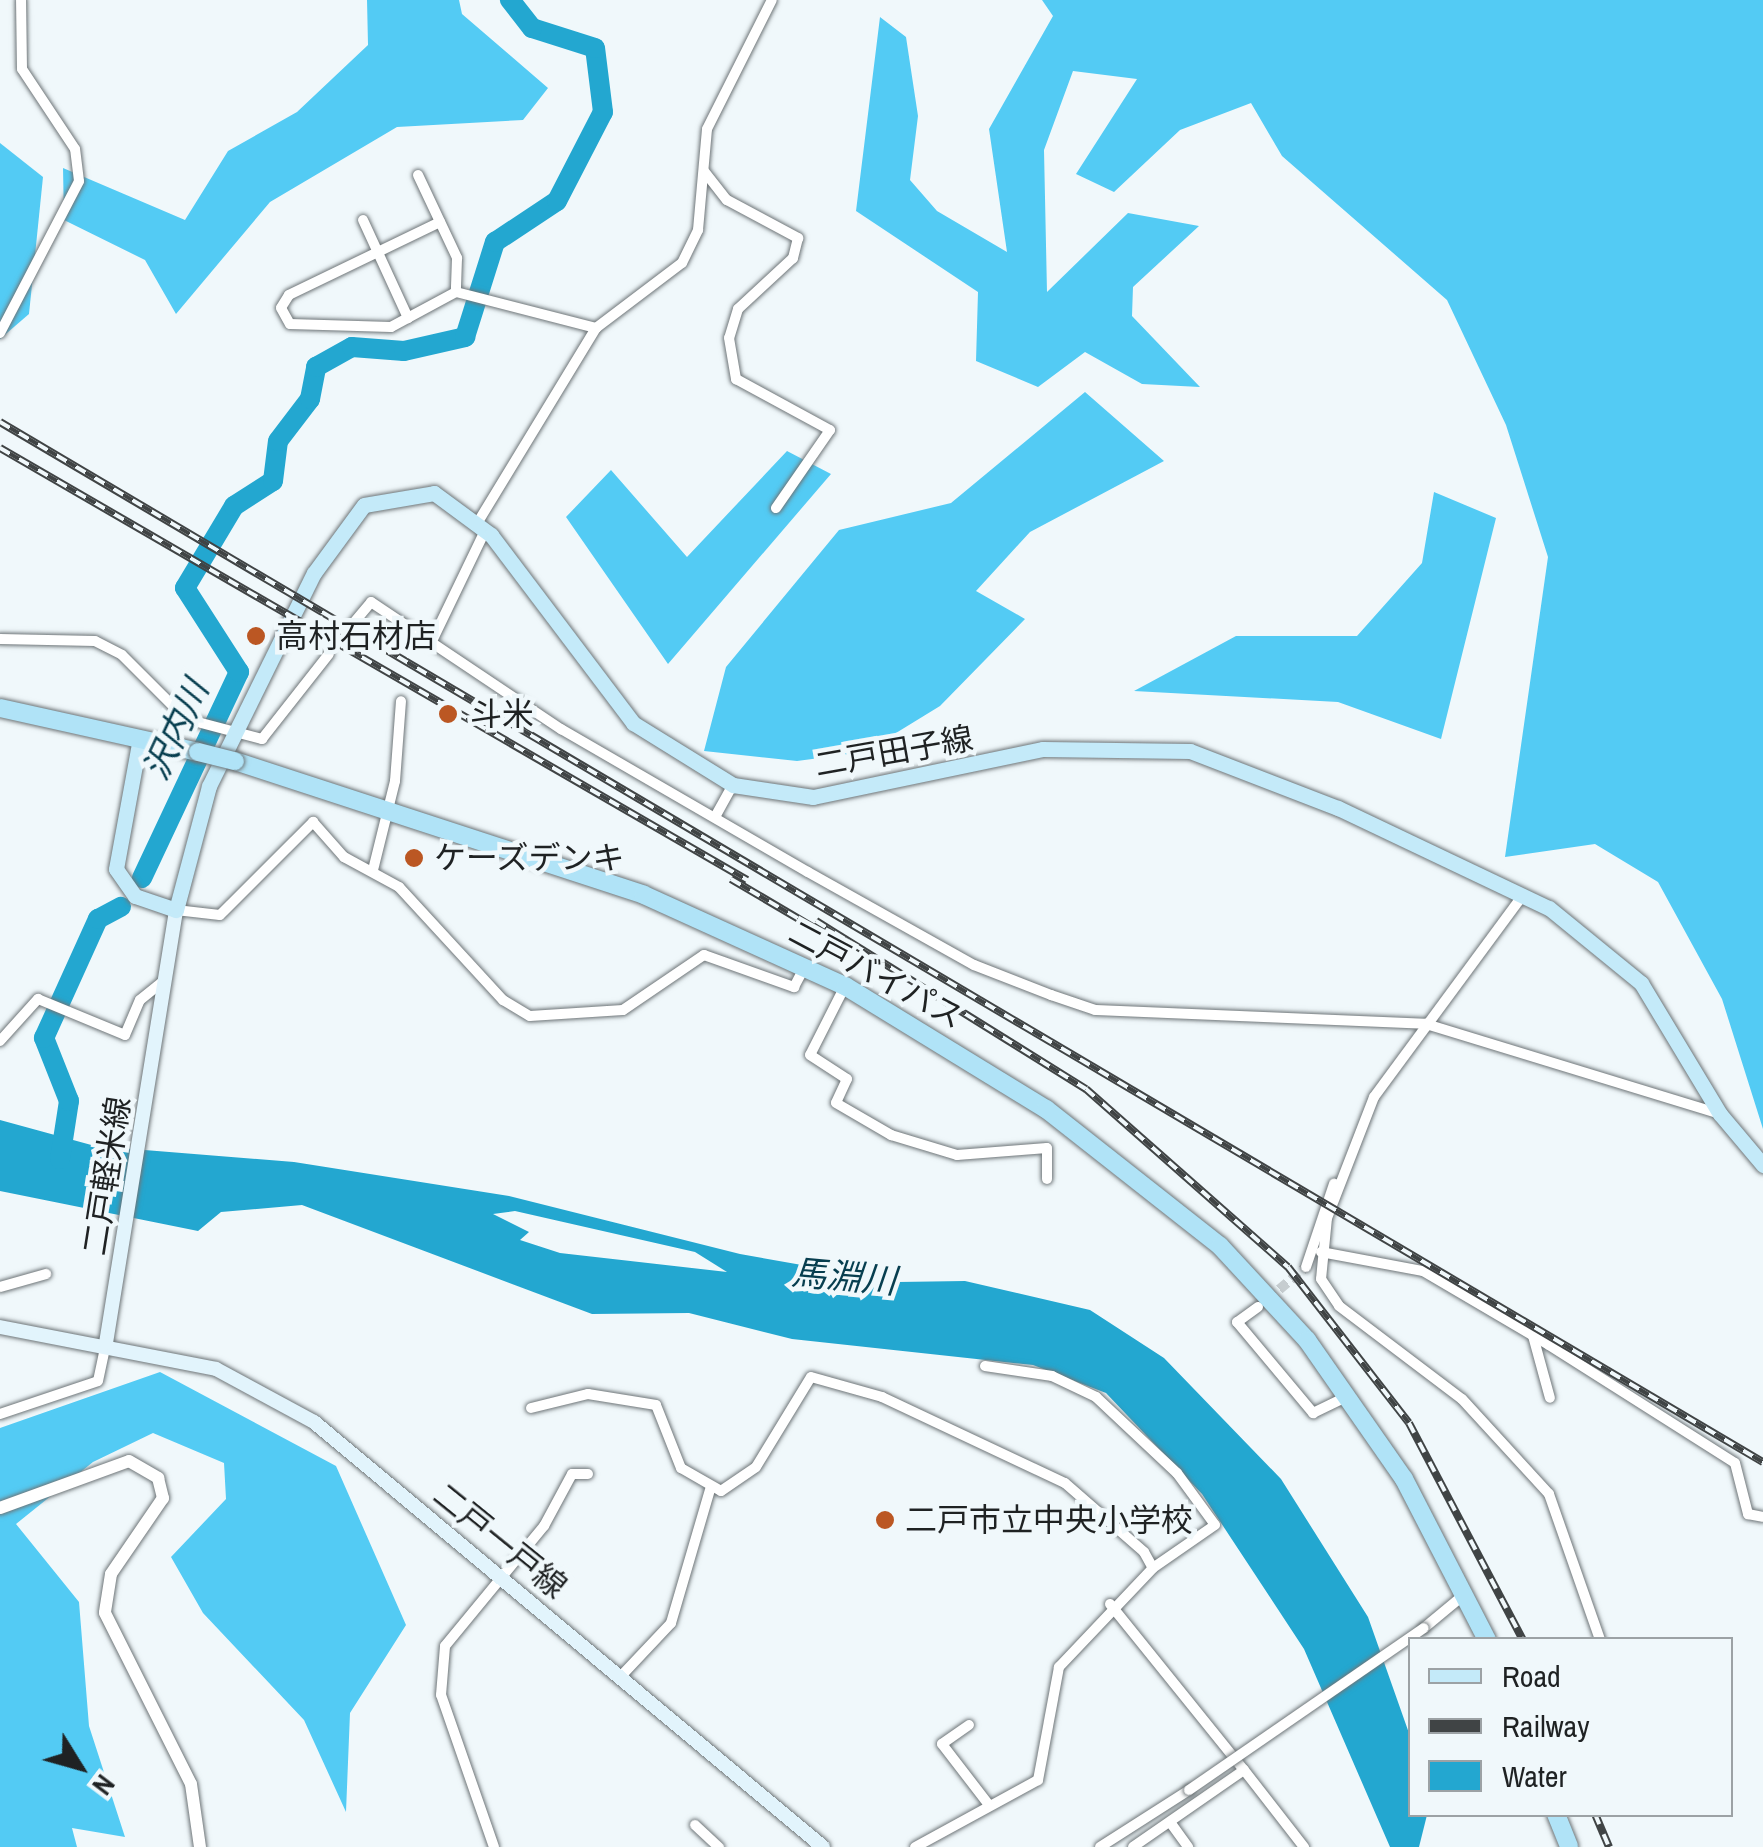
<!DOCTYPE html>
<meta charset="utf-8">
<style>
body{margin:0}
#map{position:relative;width:1763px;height:1847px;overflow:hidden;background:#f0f8fb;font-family:"Archivo Narrow","Noto Sans JP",sans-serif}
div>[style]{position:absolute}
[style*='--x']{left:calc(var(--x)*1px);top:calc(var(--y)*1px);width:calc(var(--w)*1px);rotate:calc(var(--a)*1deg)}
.forest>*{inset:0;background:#53cbf4}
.water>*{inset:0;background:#23a7d0}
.river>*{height:20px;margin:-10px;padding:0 10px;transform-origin:10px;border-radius:10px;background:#23a7d0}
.minor-tunnel>*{height:10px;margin-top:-5px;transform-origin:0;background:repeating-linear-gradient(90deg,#c6cdd0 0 10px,transparent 0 15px)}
.roads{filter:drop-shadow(0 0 2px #6e7578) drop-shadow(0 0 2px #6e7578)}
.minor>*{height:10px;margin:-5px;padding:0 5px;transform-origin:5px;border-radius:5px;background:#fff}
.tertiary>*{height:12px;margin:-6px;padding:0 6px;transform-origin:6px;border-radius:6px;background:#fff}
.secondary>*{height:14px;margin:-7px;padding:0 7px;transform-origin:7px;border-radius:7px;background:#e2f4fc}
.primary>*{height:15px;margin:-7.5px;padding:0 7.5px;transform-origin:7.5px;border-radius:7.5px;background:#c4eaf9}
.trunk>*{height:18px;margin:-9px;padding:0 9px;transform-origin:9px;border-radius:9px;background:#b0e3f7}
.rail>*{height:8px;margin-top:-4px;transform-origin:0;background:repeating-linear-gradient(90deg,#f0f8fb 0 11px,#404445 0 22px);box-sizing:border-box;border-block:2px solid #404445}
.bridges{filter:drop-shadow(0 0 2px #6e7578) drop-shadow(0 0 2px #6e7578)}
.minor-bridge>*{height:10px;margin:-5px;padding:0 5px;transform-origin:5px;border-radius:5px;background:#fff}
.trunk-bridge>*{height:18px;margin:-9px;padding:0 9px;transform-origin:9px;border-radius:9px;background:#b0e3f7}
.dots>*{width:28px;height:28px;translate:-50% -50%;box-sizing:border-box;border:5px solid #f0f8fb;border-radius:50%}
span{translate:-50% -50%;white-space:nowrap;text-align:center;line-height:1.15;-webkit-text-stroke:9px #f0f8fb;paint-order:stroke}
.poi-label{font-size:32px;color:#1f2223}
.left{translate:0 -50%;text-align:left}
.street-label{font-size:32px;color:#1f2223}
.water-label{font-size:35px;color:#073e4f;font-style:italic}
.legend{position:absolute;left:1408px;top:1637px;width:325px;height:180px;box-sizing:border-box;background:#f0f8fb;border:2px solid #9ca2a5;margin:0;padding:12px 18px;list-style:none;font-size:30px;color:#1f2223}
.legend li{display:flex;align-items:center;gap:20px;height:50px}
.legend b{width:50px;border:2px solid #9ca2a5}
.north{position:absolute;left:30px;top:1717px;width:100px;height:100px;-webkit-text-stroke:8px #f0f8fb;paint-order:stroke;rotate:127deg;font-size:28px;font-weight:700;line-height:40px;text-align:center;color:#1f2223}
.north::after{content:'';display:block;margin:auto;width:35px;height:45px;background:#1f2223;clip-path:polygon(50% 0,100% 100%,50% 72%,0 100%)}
</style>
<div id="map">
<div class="forest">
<div style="clip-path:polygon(367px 0,459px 0,462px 14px,548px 88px,523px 120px,397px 127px,270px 202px,176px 314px,145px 260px,64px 220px,63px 168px,185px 220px,228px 151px,297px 112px,368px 45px)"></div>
<div style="clip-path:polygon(1042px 0,1763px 0,1763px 1129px,1722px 999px,1658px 882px,1595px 844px,1505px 857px,1548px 557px,1506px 425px,1447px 300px,1282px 156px,1251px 103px,1180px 130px,1114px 192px,1076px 174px,1137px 79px,1073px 71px,1044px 150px,1047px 292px,1128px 213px,1199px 226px,1133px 287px,1132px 316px,1200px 387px,1142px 384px,1085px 352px,1038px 387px,976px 361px,978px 292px,856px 211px,880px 17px,906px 37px,918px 116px,910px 180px,937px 211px,1007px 252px,989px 129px,1053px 16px)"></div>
<div style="clip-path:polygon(0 143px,43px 177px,29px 314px,0 339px)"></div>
<div style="clip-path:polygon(1085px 392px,1164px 461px,1030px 532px,976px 591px,1025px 619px,940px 706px,865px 752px,797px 761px,704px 751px,726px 667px,839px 530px,951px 503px)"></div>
<div style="clip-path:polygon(787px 451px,831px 474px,668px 664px,566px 517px,611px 470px,687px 557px)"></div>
<div style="clip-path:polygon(1434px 492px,1496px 518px,1441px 739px,1338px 702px,1134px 691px,1236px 636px,1357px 636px,1422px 563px)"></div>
<div style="clip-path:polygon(160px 1372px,336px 1466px,406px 1625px,350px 1713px,346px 1812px,304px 1720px,203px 1613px,171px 1557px,226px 1499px,224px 1463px,153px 1433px,93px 1462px,16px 1524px,79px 1602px,89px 1726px,125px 1837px,72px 1828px,77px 1847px,0 1847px,0 1428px)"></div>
</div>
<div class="water">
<div style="clip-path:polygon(evenodd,0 1120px,95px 1146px,294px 1162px,509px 1196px,740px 1254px,898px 1282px,965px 1281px,1090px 1310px,1164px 1358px,1281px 1479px,1368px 1617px,1410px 1736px,1410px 1814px,1427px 1815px,1419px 1847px,1390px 1847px,1304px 1649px,1202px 1494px,1106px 1393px,1033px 1365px,792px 1339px,689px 1313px,592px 1314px,302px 1205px,221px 1212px,198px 1231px,0 1191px,0 1120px,515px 1211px,695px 1252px,727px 1272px,560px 1253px,520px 1240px,529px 1232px,493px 1214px,515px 1211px)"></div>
</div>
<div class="river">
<div style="--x:142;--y:878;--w:228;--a:-64.8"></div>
<div style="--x:239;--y:672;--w:100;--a:-122.7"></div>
<div style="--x:185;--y:588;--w:96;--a:-59.1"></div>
<div style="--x:234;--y:506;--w:46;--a:-32.7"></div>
<div style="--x:273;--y:481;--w:40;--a:-82.9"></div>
<div style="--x:278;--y:441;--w:53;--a:-52.7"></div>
<div style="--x:310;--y:399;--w:33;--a:-79"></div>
<div style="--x:316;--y:367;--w:41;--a:-29.1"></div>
<div style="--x:352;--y:347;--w:52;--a:4.4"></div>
<div style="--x:404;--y:351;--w:63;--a:-12.9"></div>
<div style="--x:465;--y:337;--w:100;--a:-72.5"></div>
<div style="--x:495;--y:242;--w:74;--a:-33.5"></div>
<div style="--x:557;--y:201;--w:100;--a:-62.7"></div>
<div style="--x:603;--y:112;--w:64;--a:-97.1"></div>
<div style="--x:595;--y:48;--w:66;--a:-162.4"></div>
<div style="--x:532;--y:28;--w:36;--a:-128"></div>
<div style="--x:60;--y:1159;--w:59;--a:-81.2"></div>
<div style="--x:69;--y:1101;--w:68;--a:-111.6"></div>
<div style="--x:44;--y:1038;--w:131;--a:-65.6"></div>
<div style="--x:98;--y:919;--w:26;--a:-28"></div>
</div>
<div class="minor-tunnel">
<div style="--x:329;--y:654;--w:28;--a:-52"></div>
<div style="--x:1268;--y:1299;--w:50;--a:-40.1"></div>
</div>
<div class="roads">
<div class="minor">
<div style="--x:704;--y:171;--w:37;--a:52"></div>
<div style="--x:727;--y:200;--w:81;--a:28.2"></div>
<div style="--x:798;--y:238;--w:21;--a:104"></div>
<div style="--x:793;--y:258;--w:75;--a:137.2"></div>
<div style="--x:738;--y:309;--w:30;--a:107"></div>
<div style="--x:729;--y:338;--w:42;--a:80.3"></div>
<div style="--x:736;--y:379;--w:107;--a:28.5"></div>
<div style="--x:830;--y:430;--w:95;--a:124.7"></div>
<div style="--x:418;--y:175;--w:92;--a:64.8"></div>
<div style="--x:457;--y:258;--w:34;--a:92"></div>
<div style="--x:363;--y:220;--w:108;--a:65.3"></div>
<div style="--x:440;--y:222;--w:168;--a:154.2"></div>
<div style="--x:289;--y:295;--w:15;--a:122"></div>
<div style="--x:281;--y:308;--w:18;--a:61"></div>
<div style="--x:290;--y:324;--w:101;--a:1.7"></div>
<div style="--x:391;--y:327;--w:74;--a:-28.3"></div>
<div style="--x:456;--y:292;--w:145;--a:14.4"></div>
<div style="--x:0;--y:333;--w:171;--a:-62.5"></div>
<div style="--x:79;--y:181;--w:32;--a:-97"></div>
<div style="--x:75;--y:149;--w:96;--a:-123.5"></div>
<div style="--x:22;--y:69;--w:69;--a:-90.8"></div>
<div style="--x:478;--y:522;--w:227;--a:-58.7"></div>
<div style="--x:596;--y:328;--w:108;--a:-37.1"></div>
<div style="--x:682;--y:263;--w:37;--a:-64"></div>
<div style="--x:698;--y:230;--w:101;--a:-84.9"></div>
<div style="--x:707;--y:129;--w:144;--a:-63.3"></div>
<div style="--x:346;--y:632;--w:39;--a:-50"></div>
<div style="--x:371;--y:602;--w:229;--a:33.8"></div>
<div style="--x:561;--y:729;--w:285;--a:30.1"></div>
<div style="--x:808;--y:872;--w:190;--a:29.3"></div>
<div style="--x:974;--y:965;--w:83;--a:21.3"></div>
<div style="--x:1051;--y:995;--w:46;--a:18.8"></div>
<div style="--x:1095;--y:1010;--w:331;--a:2.4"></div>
<div style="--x:1426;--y:1024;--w:307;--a:17"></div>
<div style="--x:0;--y:639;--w:95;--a:1.2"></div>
<div style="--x:95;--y:641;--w:30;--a:27"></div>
<div style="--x:122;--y:655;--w:91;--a:45"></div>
<div style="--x:186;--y:719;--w:79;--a:14.7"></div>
<div style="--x:262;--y:739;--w:108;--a:-51.8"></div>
<div style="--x:432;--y:641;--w:124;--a:-64.3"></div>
<div style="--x:715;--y:817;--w:37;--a:-61"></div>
<div style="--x:373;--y:870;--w:92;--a:-76.1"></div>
<div style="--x:395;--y:781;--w:80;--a:-85.7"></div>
<div style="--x:1523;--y:895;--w:251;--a:126.4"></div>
<div style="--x:1374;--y:1097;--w:130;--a:111.2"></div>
<div style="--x:1327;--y:1218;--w:61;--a:95.6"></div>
<div style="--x:1321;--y:1279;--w:32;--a:56"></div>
<div style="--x:1339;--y:1306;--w:154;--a:37.1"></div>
<div style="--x:1462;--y:1399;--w:129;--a:47.5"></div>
<div style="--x:1549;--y:1494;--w:155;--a:70.7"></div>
<div style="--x:176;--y:910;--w:44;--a:6.5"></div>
<div style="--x:220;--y:915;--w:132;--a:-45"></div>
<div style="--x:313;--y:822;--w:47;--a:48.5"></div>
<div style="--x:344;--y:857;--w:63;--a:28.6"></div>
<div style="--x:399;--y:887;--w:154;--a:47.4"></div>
<div style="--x:503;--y:1000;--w:31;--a:31"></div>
<div style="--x:530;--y:1016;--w:93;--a:-3.7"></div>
<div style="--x:623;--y:1010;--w:98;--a:-34.2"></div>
<div style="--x:704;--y:955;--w:96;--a:19.6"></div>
<div style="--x:794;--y:987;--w:21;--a:-62"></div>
<div style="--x:845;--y:986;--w:77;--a:116.9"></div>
<div style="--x:810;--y:1055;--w:44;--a:33"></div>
<div style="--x:847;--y:1079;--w:26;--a:115"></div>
<div style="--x:836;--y:1103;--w:64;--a:30.2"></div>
<div style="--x:891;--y:1135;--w:69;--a:16.9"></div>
<div style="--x:957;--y:1155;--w:90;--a:-4.4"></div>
<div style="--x:1047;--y:1148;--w:31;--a:90"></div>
<div style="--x:0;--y:1041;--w:57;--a:-47.9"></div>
<div style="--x:38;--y:999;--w:94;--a:22.5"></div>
<div style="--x:125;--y:1035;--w:38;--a:-67"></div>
<div style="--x:140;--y:1000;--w:32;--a:-39"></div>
<div style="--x:1321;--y:1252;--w:104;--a:10.6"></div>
<div style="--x:1423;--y:1271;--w:146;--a:30.4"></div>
<div style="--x:1549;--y:1345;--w:220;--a:32.4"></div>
<div style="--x:1735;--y:1463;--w:53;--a:75.7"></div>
<div style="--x:1748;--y:1514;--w:15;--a:11"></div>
<div style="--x:1306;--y:1267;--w:88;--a:-71.4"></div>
<div style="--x:0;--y:1287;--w:48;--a:-15.8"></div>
<div style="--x:1258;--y:1307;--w:26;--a:144"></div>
<div style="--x:1237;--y:1322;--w:119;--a:50.1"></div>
<div style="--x:1313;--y:1413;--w:39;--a:-26"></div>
<div style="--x:1533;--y:1336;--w:64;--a:74.7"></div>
<div style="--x:985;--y:1366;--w:68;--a:8.5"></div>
<div style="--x:1052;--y:1376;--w:49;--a:25.5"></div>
<div style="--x:1096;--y:1397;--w:111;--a:43.2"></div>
<div style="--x:1177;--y:1473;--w:64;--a:53.8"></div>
<div style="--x:1215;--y:1525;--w:75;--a:145.3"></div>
<div style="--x:531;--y:1408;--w:59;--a:-13.8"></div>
<div style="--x:588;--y:1394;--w:69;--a:9.2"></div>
<div style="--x:656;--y:1405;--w:68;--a:68.4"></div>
<div style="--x:681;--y:1468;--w:46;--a:29.9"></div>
<div style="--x:721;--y:1491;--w:42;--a:-34.4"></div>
<div style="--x:756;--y:1467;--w:105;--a:-58.6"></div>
<div style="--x:811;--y:1377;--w:74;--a:15.7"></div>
<div style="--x:882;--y:1397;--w:202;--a:25.2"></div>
<div style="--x:1065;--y:1483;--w:105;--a:41.1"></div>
<div style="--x:1144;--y:1552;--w:18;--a:61"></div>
<div style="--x:1153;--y:1568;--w:137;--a:133.5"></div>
<div style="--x:1059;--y:1667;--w:115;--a:100.5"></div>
<div style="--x:1038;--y:1780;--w:140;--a:151.4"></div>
<div style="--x:0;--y:1414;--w:103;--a:-18.6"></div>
<div style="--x:98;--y:1381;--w:39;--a:-78"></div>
<div style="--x:1110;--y:1604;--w:213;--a:51.1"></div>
<div style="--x:1244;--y:1770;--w:135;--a:145.3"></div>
<div style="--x:1424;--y:1628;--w:53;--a:-39.7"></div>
<div style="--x:623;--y:1674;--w:70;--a:-46.7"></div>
<div style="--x:671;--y:1623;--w:139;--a:-73.7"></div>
<div style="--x:969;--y:1725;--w:33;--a:145"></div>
<div style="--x:942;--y:1744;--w:77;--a:52.4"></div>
<div style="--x:1244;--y:1770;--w:98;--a:52.1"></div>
<div style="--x:1170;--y:1822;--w:31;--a:54"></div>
<div style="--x:695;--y:1825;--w:33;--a:43"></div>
<div style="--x:494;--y:1847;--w:161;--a:-109.2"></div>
<div style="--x:441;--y:1695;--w:49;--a:-85.3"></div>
<div style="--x:445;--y:1646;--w:156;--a:-50.5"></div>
<div style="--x:544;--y:1526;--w:59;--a:-61.7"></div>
<div style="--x:572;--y:1474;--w:16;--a:0"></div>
<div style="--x:1100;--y:1847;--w:106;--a:-32.6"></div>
</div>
<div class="tertiary">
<div style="--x:0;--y:1508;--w:137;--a:-20"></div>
<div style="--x:129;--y:1461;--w:34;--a:30"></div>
<div style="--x:158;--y:1478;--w:21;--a:76"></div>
<div style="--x:163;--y:1498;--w:92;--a:124.4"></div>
<div style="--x:111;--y:1574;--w:39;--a:99"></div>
<div style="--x:105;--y:1613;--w:191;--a:63.3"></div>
<div style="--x:191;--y:1784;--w:64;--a:81.9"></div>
</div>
<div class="secondary">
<div style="--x:0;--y:1327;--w:220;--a:11"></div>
<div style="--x:216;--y:1369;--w:111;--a:28.4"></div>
<div style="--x:314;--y:1422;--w:663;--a:39.86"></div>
<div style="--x:106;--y:1343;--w:439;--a:-80.8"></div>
</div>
<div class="primary">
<div style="--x:140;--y:738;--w:133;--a:100.4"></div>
<div style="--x:116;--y:869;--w:33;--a:55"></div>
<div style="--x:135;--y:896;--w:43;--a:18.9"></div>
<div style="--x:176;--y:910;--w:128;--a:-75.1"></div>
<div style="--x:209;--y:786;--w:237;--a:-63.8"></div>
<div style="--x:314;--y:573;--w:84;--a:-53.7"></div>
<div style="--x:364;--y:505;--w:71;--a:-9.7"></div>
<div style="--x:434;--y:493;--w:71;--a:36.4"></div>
<div style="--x:491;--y:535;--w:236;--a:52.9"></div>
<div style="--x:633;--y:723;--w:118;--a:31.8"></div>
<div style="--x:733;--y:785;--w:81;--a:8.5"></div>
<div style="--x:813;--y:797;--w:235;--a:-11.8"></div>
<div style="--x:1043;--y:749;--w:147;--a:0.8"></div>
<div style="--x:1190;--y:751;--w:159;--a:21.1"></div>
<div style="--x:1338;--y:808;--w:233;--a:25.4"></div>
<div style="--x:1549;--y:908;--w:119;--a:39.2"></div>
<div style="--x:1641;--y:983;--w:153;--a:58.9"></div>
<div style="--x:1720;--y:1114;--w:67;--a:49.9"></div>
</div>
<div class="trunk">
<div style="--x:0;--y:708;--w:203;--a:12.5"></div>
<div style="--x:235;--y:761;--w:430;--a:18.1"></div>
<div style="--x:644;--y:895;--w:221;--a:24.4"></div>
<div style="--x:845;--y:986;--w:236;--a:31.5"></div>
<div style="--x:1046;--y:1109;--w:221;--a:38.2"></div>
<div style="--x:1220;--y:1246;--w:128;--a:47.2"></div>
<div style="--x:1307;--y:1340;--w:169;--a:55.1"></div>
<div style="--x:1404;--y:1479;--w:181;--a:62.7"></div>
<div style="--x:1556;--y:1814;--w:35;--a:68"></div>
</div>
</div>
<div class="rail">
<div style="--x:0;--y:422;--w:2047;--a:30.54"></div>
<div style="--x:0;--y:448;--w:863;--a:30.04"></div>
<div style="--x:731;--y:879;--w:110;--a:30.5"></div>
<div style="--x:816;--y:921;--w:318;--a:31.9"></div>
<div style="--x:1086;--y:1089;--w:269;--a:41.4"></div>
<div style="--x:1288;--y:1267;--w:197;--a:52.2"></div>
<div style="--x:1409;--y:1423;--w:245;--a:62.3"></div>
<div style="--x:1595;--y:1814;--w:36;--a:67"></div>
</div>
<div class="bridges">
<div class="minor-bridge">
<div style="--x:1189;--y:1790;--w:285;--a:-34.6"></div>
</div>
<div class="trunk-bridge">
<div style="--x:198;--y:752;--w:38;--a:14"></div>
</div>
</div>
<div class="dots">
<div style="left:256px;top:636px;background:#bb5723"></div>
<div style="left:448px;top:714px;background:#bb5723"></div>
<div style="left:414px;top:858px;background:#bb5723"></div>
<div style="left:885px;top:1520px;background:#bb5723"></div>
</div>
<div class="poi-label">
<span class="left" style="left:276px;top:636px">高村石材店</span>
<span class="left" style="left:470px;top:714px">斗米</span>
<span class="left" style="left:434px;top:858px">ケーズデンキ</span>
<span class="left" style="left:905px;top:1520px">二戸市立中央小学校</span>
</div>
<div class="street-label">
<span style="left:894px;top:752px;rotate:-10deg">二戸田子線</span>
<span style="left:876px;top:975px;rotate:28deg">二戸バイパス</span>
<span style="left:107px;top:1176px;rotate:-81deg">二戸軽米線</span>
<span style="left:500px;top:1541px;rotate:39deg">二戸一戸線</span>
</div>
<div class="water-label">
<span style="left:176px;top:730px;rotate:-65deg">沢内川</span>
<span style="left:844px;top:1277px;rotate:5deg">馬淵川</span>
</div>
<ul class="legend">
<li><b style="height:12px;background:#c4eaf9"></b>Road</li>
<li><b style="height:12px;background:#404445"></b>Railway</li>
<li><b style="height:28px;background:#23a7d0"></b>Water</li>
</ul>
<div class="north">N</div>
</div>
